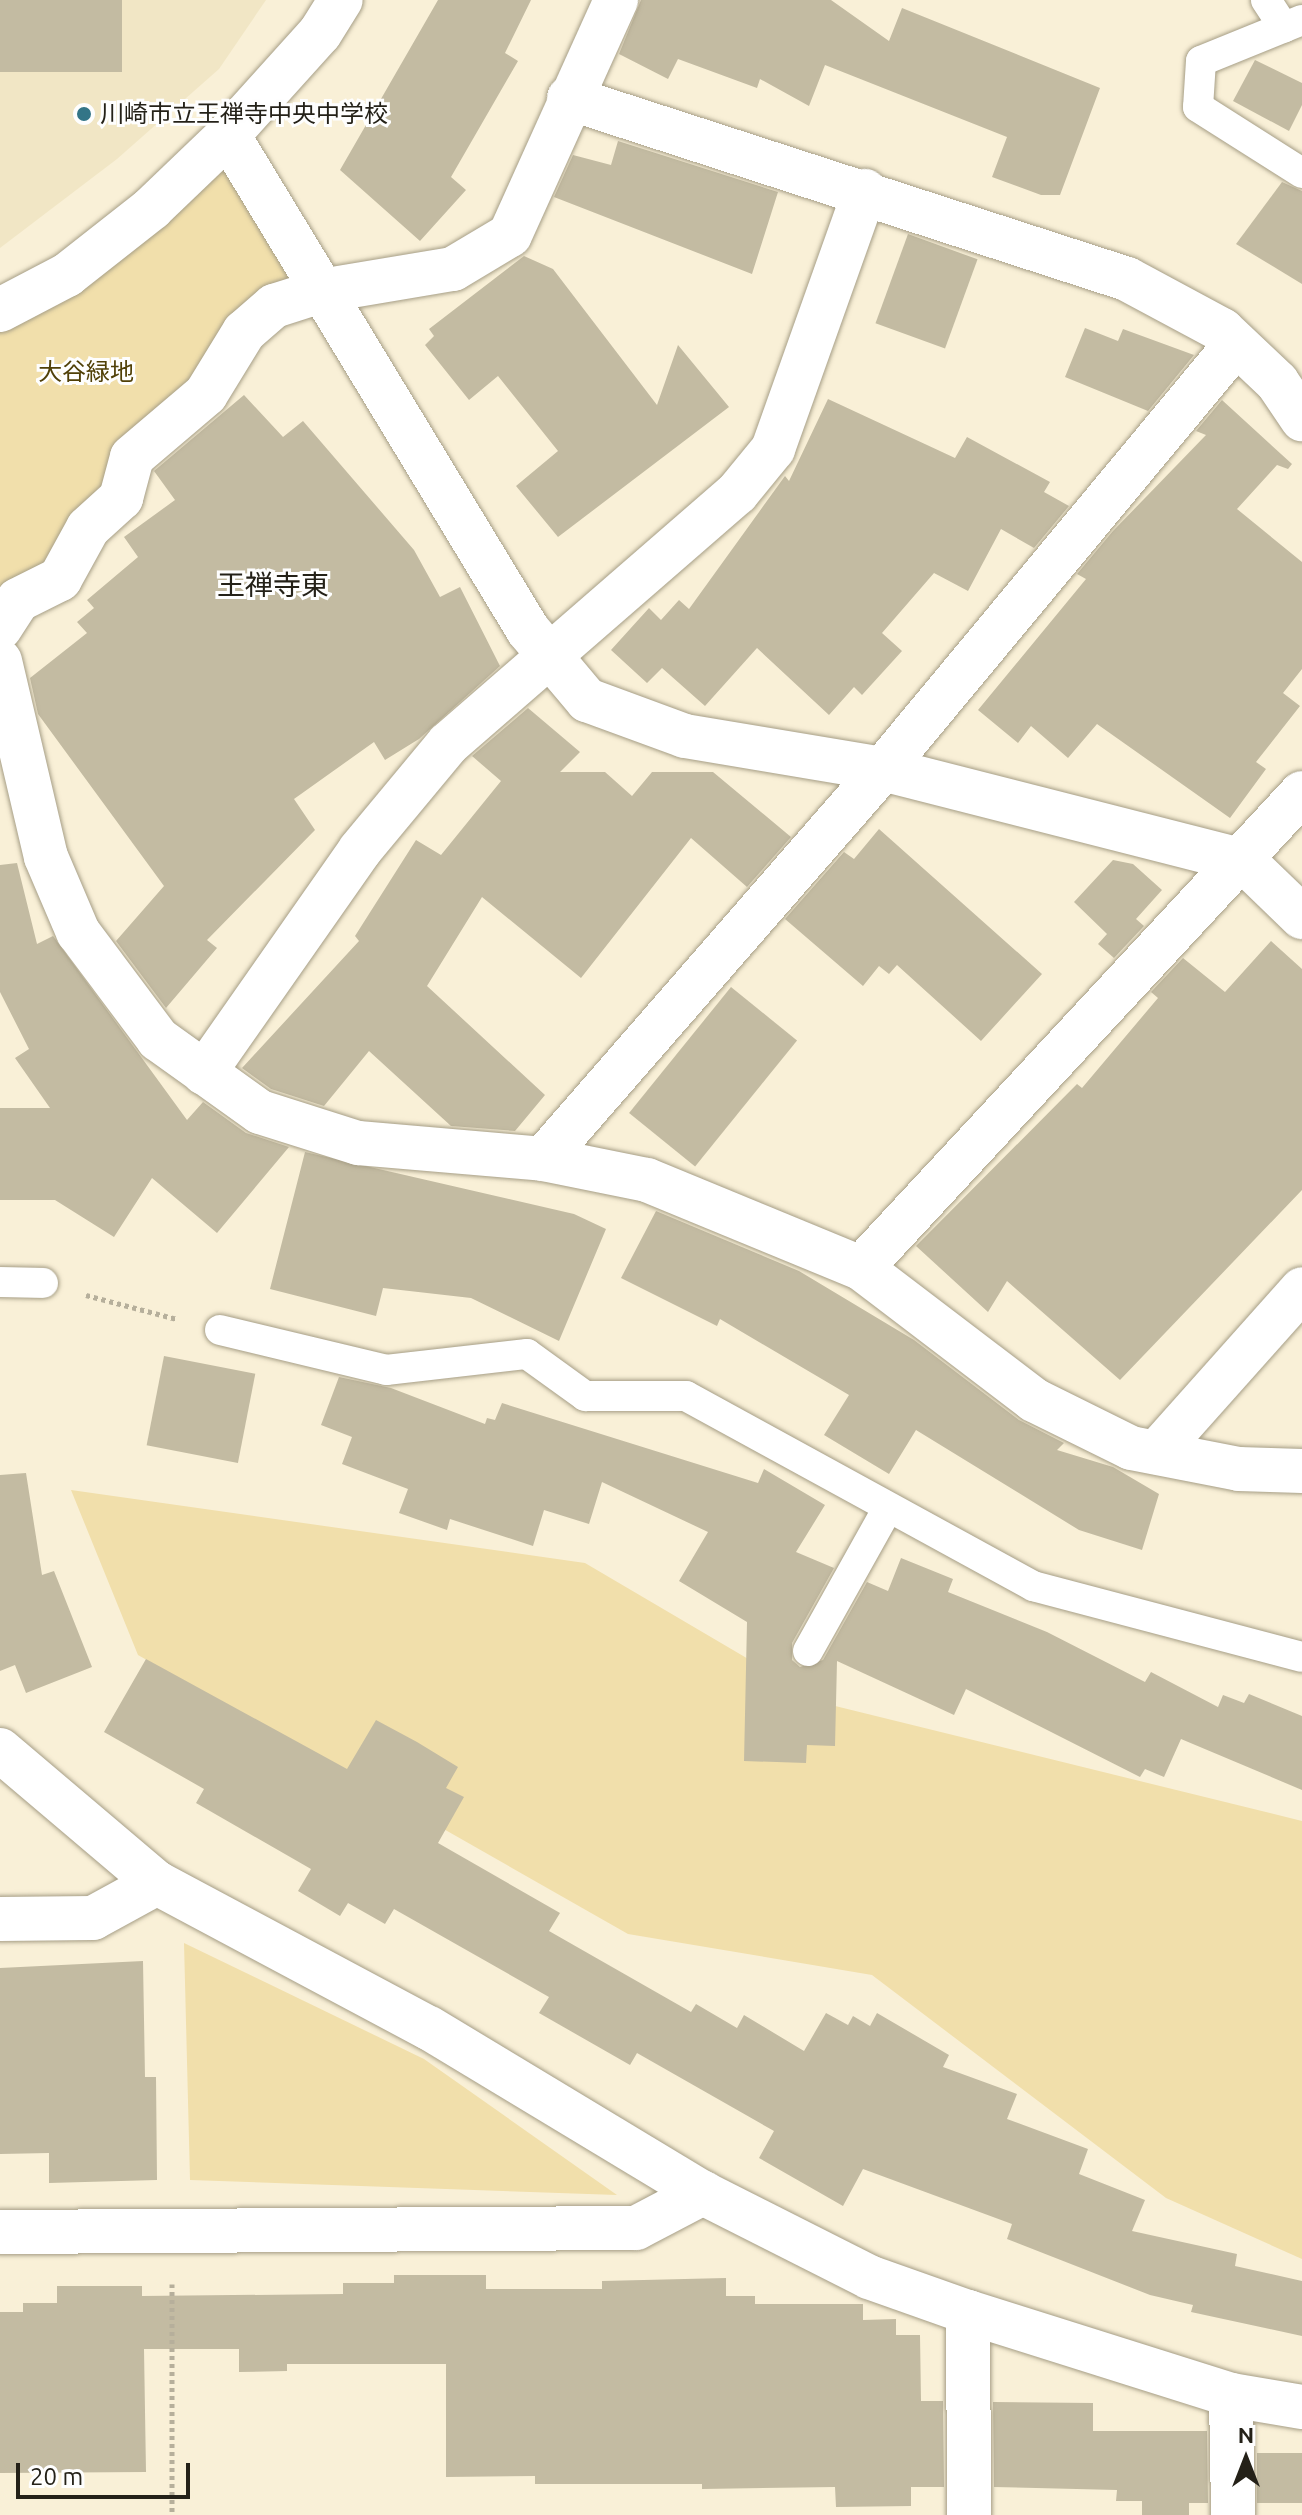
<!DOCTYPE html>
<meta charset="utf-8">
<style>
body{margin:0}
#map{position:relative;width:1302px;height:2515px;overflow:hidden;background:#f9f0d7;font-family:Ubuntu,"Noto Sans JP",sans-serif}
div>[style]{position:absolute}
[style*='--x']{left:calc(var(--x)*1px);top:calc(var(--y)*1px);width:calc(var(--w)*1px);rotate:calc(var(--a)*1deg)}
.built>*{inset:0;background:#f1e6c5}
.green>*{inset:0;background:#f1dfab}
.building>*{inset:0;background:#c3bba2;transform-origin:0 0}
.path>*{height:5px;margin-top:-2.5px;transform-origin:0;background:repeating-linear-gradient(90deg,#b6af9b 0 4px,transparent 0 8px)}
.roads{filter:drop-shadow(0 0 2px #a69e86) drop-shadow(0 0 2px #a69e86)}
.service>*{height:30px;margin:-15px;padding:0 15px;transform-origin:15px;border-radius:15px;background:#fff}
.minor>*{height:44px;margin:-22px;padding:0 22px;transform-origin:22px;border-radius:22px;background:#fff}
.tertiary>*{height:44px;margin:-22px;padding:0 22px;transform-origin:22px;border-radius:22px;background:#fff}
.dots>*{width:22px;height:22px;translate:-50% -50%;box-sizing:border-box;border:4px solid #fefefe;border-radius:50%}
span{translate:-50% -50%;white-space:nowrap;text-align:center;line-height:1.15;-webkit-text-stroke:6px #fefefe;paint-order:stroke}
.poi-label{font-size:24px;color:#242118}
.left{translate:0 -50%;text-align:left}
.park-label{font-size:24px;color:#504007}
.quarter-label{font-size:28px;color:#242118}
.north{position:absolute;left:1206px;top:2419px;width:80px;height:80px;-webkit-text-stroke:6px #fefefe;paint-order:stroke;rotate:0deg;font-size:22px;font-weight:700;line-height:32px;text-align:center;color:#242118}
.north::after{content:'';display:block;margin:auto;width:28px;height:36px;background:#242118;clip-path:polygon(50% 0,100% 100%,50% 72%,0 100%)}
.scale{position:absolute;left:16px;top:2463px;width:174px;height:36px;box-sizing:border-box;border:4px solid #242118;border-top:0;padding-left:10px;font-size:24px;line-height:28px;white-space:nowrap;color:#242118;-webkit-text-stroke:6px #fefefe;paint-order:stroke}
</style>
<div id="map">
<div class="built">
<div style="clip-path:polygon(0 0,266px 0,219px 69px,117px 159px,0 248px)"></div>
</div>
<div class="green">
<div style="clip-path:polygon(226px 150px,316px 282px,49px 570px,0 597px,0 320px)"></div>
<div style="clip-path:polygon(71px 1490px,585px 1563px,823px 1703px,1302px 1821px,1302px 2259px,1166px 2198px,872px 1975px,628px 1934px,138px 1655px)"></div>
<div style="clip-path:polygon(184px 1943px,424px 2059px,617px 2195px,190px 2180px)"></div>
</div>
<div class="building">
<div style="left:0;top:0;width:122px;height:72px"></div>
<div style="clip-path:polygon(438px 0,531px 0,505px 53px,518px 61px,451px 177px,466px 190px,420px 241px,340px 170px)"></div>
<div style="clip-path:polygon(641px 0,831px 0,889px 41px,902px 8px,1100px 88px,1060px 195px,1041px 195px,992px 177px,1007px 137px,825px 65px,809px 106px,760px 79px,757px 88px,678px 59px,668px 79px,619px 54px)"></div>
<div style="clip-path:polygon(1255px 60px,1302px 83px,1302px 105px,1289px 131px,1233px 101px)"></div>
<div style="clip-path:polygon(618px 141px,778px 192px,752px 274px,554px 197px,573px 155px,611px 165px)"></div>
<div style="clip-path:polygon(1282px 182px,1302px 191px,1302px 284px,1236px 244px)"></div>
<div style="left:908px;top:234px;width:74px;height:95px;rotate:20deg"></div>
<div style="clip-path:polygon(524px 256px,553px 269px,657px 405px,678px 345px,729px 407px,558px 537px,516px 486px,558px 451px,498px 376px,469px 400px,425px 345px,434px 336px,429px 329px)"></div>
<div style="clip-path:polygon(1085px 328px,1118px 341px,1123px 329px,1194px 355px,1148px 411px,1065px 377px)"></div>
<div style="clip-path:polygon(244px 395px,283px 437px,303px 421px,414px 550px,440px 597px,460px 587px,500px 666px,419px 739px,385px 760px,374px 742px,294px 799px,315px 830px,207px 940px,217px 948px,166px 1008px,116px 941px,164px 886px,38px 714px,30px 678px,87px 633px,77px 622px,94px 608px,87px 600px,138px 557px,124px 537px,175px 500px,154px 471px)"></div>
<div style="clip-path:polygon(828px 399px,955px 458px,967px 437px,1050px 482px,1044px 492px,1069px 506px,1034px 548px,1001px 529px,968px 591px,934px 573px,882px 633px,902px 651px,862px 695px,854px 687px,829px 715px,757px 648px,705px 706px,662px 668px,647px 683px,611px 650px,649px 608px,661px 620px,679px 600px,689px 609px,785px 476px,789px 481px)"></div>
<div style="clip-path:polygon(1222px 400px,1292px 464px,1288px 469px,1277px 465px,1237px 509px,1302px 562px,1302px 669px,1283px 693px,1300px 706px,1256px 762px,1266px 769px,1230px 818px,1097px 724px,1068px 758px,1031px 726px,1018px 743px,978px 710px,1086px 579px,1077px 574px,1113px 531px,1206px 435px,1196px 431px)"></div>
<div style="clip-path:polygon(528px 708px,580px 752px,560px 772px,605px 772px,632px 796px,652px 772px,713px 772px,791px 837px,747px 887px,691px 838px,581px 978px,482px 897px,427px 986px,545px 1095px,515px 1131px,451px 1126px,369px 1051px,324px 1106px,271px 1089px,242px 1068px,359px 941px,355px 936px,416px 840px,441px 855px,501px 781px,472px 756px)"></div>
<div style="clip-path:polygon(879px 829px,1042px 974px,981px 1041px,897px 965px,889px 974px,879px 966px,863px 986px,785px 919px,844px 852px,854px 859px)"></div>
<div style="clip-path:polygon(1113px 860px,1133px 864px,1162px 890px,1136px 919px,1144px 926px,1114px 958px,1098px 944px,1107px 934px,1074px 902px)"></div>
<div style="clip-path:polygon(17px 863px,37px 944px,53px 936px,187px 1120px,203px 1102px,246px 1133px,289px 1147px,217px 1233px,152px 1178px,114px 1237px,55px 1200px,0 1200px,0 1108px,50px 1108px,15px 1058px,29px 1049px,0 992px,0 865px)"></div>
<div style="clip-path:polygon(1271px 941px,1302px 969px,1302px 1190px,1120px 1380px,1007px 1281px,988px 1312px,916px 1246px,1077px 1084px,1082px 1088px,1158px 998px,1151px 992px,1183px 958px,1225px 992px)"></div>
<div style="left:731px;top:987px;width:85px;height:162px;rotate:39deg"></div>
<div style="clip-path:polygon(305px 1152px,574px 1214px,606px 1229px,559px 1341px,471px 1298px,383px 1288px,376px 1316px,270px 1289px)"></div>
<div style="clip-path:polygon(656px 1211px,799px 1271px,914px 1340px,1019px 1420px,1064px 1443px,1057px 1450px,1113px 1467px,1159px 1494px,1142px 1550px,1079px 1530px,916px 1430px,889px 1474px,824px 1435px,849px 1395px,720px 1319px,717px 1326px,621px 1278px)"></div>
<div style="left:164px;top:1356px;width:93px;height:91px;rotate:11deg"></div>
<div style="clip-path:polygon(339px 1377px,391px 1388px,485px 1424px,487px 1418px,495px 1420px,502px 1403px,758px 1483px,764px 1469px,825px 1505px,796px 1552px,834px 1568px,792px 1643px,792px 1660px,800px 1667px,823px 1660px,867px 1582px,888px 1591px,901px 1558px,953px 1579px,948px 1592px,1047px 1632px,1145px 1682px,1151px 1672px,1218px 1707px,1223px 1695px,1244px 1703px,1249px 1694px,1302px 1716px,1302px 1790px,1181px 1739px,1164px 1777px,1145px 1769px,1140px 1777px,966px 1689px,954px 1715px,837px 1661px,835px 1746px,807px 1745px,806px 1763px,744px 1761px,747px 1622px,679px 1581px,708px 1532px,602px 1482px,589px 1524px,544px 1510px,533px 1546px,450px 1519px,447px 1530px,399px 1513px,408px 1489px,342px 1464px,352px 1437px,321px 1425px)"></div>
<div style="clip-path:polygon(26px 1473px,42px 1575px,54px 1571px,92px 1667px,26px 1693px,15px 1665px,0 1671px,0 1475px)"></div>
<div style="clip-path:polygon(146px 1659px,347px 1769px,376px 1720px,417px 1742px,458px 1767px,446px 1788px,464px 1797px,438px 1843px,560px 1913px,549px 1931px,691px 2012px,696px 2004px,737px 2028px,744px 2015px,804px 2051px,826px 2013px,848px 2025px,853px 2016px,870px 2026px,877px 2013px,949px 2055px,943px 2067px,1017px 2094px,1007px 2119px,1088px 2149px,1079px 2174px,1145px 2200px,1132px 2231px,1237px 2254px,1235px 2266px,1302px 2281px,1302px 2336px,1191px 2312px,1193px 2305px,1150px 2295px,1007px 2239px,1012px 2224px,863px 2169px,843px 2206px,759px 2158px,774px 2131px,637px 2053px,630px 2065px,539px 2013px,549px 1997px,394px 1909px,385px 1924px,348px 1903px,340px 1916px,298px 1891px,311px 1869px,196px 1803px,204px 1789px,104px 1732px)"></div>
<div style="clip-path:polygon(143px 1961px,145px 2077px,156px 2077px,157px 2180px,49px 2183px,49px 2153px,0 2154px,0 1968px)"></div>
<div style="clip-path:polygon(394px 2275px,486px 2275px,486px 2289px,602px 2289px,602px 2281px,726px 2278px,726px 2296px,755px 2296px,755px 2304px,863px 2304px,863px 2320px,896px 2319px,896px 2335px,920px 2335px,921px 2401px,943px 2401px,944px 2487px,911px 2487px,911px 2506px,836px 2507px,835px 2487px,702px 2489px,702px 2484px,535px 2484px,535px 2476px,446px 2477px,446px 2364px,287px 2364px,287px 2371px,239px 2372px,239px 2349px,144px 2349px,146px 2472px,0 2473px,0 2312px,23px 2312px,23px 2303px,57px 2303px,57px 2286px,142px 2286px,142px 2296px,343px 2294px,343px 2283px,394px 2283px)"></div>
<div style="clip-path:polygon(993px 2402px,1093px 2403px,1093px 2431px,1207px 2431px,1208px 2503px,1189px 2503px,1189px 2515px,1142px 2515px,1142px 2501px,1116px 2501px,1117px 2490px,994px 2487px)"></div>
<div style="left:1257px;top:2453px;width:45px;height:50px"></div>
</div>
<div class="path">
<div style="--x:86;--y:1295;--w:94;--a:14.8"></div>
<div style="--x:172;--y:2284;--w:231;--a:90"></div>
</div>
<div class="roads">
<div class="service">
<div style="--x:1266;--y:0;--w:33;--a:57"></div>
<div style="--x:1302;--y:20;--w:109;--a:157.9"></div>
<div style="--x:1201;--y:61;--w:46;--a:93.7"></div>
<div style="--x:1198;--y:107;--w:123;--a:32.4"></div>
<div style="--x:0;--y:1282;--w:43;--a:1.3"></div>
<div style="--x:220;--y:1330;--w:171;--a:13.5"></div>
<div style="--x:386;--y:1370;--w:142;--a:-6.5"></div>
<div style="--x:527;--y:1354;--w:72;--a:35.9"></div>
<div style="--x:585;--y:1396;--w:101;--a:0"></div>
<div style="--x:686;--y:1396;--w:396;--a:28.7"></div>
<div style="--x:1033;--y:1586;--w:278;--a:14.8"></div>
<div style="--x:808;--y:1651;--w:164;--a:-60.8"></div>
</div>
<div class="minor">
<div style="--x:569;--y:98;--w:587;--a:17.97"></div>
<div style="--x:1127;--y:279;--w:108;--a:28.2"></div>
<div style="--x:1222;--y:330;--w:76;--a:43.4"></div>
<div style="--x:1277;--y:382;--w:45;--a:56"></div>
<div style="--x:228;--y:135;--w:579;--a:58.78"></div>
<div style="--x:528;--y:630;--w:92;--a:49.9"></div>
<div style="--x:587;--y:700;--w:104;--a:20.2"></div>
<div style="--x:685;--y:736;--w:201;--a:9.5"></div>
<div style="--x:883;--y:769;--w:373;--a:14.3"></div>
<div style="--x:1244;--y:861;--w:81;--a:44"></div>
<div style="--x:0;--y:628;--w:33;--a:-57"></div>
<div style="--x:18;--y:600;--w:47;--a:-26.6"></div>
<div style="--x:60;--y:579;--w:58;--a:-61.2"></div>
<div style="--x:88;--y:528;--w:45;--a:-42.3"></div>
<div style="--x:121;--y:498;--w:42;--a:-75"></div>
<div style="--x:132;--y:457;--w:97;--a:-40.4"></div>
<div style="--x:206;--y:394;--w:73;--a:-58.5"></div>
<div style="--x:244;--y:332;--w:40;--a:-41"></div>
<div style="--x:274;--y:306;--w:49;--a:-17.7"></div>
<div style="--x:321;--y:291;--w:134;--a:-9.5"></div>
<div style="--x:453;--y:269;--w:66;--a:-30.8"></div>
<div style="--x:510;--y:235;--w:258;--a:-65.7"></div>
<div style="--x:0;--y:661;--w:201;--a:76.8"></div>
<div style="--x:46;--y:857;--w:82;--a:66.9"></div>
<div style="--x:78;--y:932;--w:134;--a:53.2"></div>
<div style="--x:158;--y:1039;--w:125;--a:35.6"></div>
<div style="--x:260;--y:1112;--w:103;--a:17.6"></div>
<div style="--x:358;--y:1143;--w:186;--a:4.9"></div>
<div style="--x:543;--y:1159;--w:106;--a:11.4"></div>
<div style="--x:647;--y:1180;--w:231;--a:22.4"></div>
<div style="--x:861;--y:1268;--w:218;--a:37.3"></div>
<div style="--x:1034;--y:1400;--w:108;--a:26.3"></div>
<div style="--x:1131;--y:1448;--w:110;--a:11"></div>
<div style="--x:1239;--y:1469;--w:63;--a:1.8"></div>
<div style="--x:204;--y:1073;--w:272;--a:-55"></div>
<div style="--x:360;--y:850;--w:138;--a:-50.3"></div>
<div style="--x:448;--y:744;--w:383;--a:-41"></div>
<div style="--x:737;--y:493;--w:57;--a:-50.7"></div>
<div style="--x:773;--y:449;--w:274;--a:-70.4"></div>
<div style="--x:543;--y:1159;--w:517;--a:-48.92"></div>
<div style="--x:883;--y:769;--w:552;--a:-50.29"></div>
<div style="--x:861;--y:1268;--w:648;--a:-47.13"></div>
<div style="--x:1157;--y:1452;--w:218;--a:-48.3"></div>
<div style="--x:0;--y:1750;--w:206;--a:40.3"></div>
<div style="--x:157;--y:1883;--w:308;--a:28.1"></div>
<div style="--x:429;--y:2028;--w:320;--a:31.1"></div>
<div style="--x:703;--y:2193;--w:186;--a:26.8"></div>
<div style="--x:869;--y:2277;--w:105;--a:19.5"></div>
<div style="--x:968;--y:2312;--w:276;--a:17.5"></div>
<div style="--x:1231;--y:2395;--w:72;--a:9.6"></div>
<div style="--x:0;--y:1919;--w:93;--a:-0.6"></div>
<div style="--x:93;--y:1918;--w:73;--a:-28.7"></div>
<div style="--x:0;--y:2232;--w:636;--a:-0.36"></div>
<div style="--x:636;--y:2228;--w:76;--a:-27.6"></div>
<div style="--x:968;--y:2312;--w:203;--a:89.7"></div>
<div style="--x:1231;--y:2395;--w:120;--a:89"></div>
</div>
<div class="tertiary">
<div style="--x:0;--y:310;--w:76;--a:-27.6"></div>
<div style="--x:67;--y:275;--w:108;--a:-38.2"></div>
<div style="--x:152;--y:208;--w:105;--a:-43.8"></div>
<div style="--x:228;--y:135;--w:137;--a:-48"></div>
<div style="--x:320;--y:33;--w:39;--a:-58"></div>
</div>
</div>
<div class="dots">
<div style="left:84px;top:114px;background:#337587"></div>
</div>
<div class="poi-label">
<span class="left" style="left:100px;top:114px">川崎市立王禅寺中央中学校</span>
</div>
<div class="park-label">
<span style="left:86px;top:372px">大谷緑地</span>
</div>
<div class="quarter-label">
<span style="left:273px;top:585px">王禅寺東</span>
</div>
<div class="north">N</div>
<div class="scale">20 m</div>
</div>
